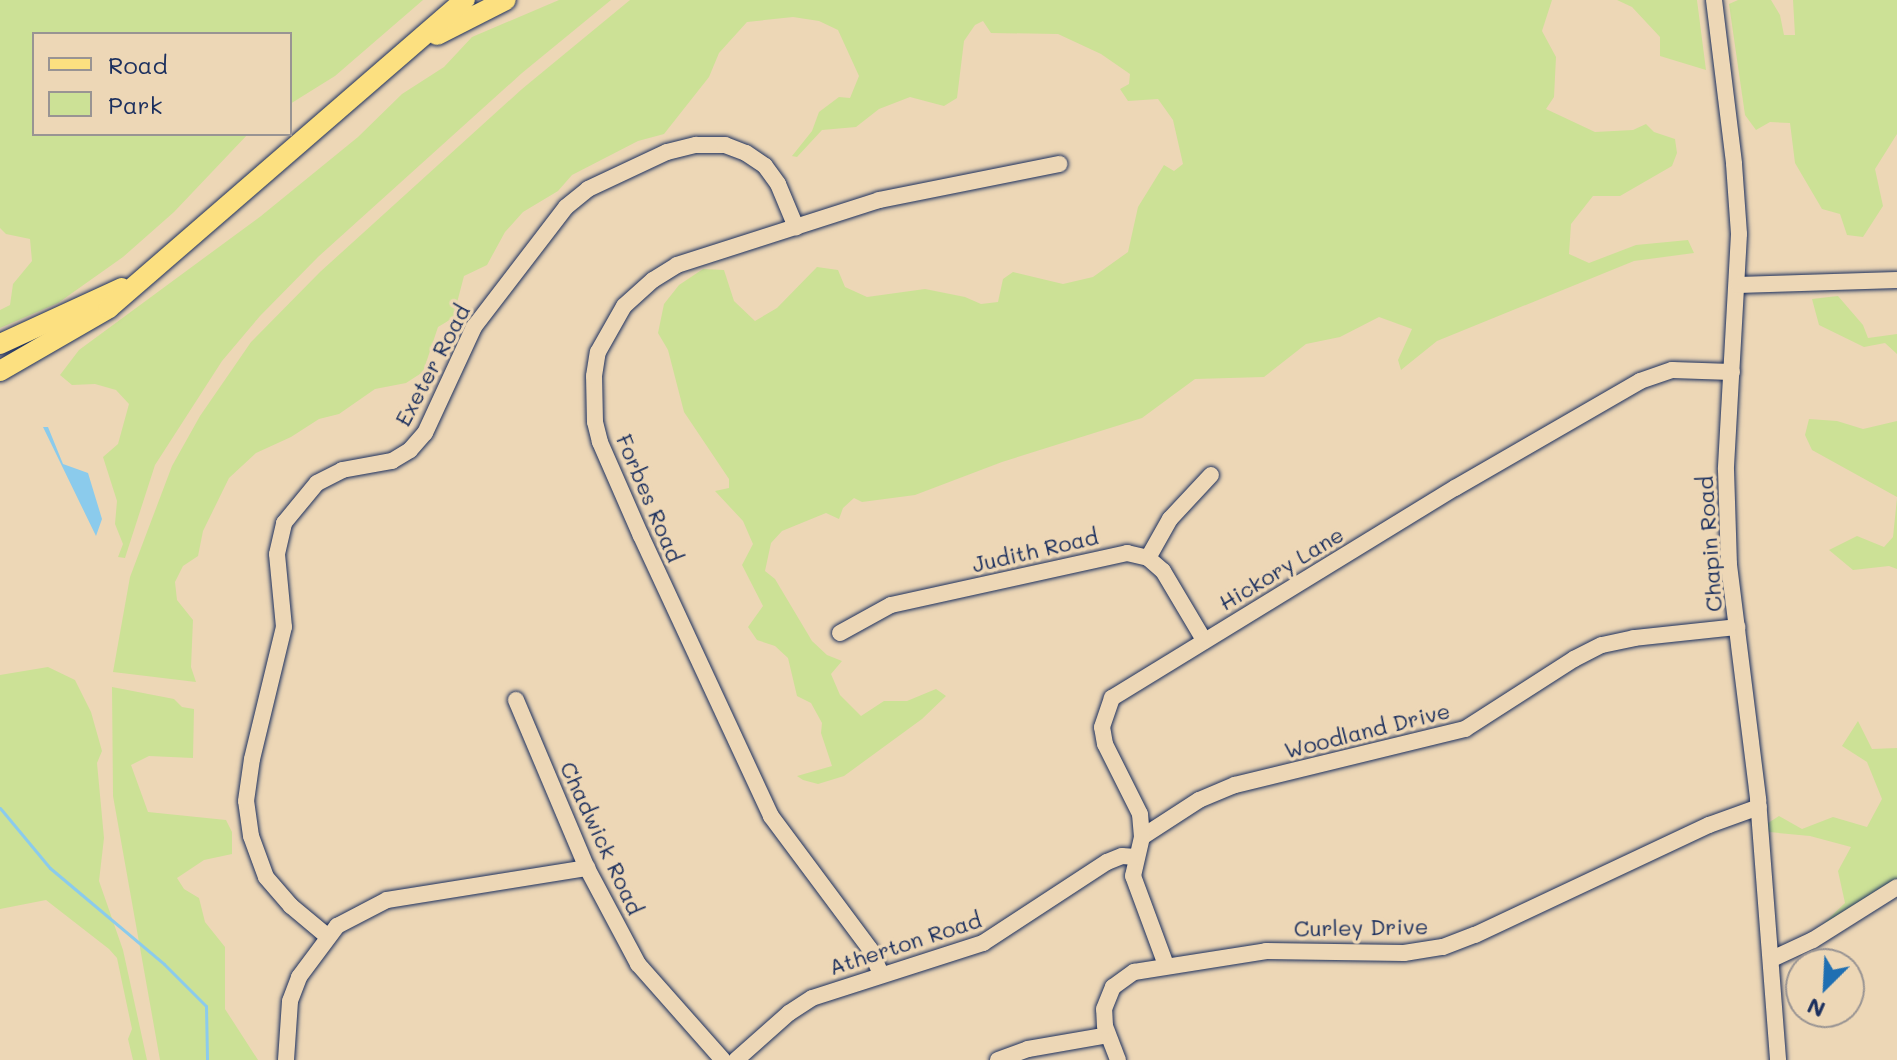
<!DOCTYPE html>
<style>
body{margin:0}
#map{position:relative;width:1897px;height:1060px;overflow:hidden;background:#edd7b6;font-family:Mali,sans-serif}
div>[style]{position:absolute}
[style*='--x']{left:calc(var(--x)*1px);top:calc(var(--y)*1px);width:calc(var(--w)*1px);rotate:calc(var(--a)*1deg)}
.green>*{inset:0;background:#cce196}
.water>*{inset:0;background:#8bcbec}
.stream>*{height:3px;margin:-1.5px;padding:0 1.5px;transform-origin:1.5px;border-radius:1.5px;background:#8bcbec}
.roads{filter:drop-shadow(0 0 2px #1b2f5e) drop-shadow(0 0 2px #1b2f5e)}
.minor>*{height:16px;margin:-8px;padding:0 8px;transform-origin:8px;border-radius:8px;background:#edd7b6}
.major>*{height:20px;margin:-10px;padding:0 10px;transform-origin:10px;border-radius:10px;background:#fce080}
span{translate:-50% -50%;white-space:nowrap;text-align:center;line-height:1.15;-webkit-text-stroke:7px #edd7b6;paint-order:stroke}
.street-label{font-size:22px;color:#1b2f5e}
.legend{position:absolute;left:32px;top:32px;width:260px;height:104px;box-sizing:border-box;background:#edd7b6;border:2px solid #999493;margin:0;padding:10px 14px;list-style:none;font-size:24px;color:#1b2f5e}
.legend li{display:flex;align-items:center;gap:16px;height:40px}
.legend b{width:40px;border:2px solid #999493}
.north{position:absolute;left:1785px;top:948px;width:80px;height:80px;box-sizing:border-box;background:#edd7b6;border:2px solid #999493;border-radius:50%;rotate:204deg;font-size:22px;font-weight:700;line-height:32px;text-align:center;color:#1b2f5e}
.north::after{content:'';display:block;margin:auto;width:28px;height:36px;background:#1f6fb2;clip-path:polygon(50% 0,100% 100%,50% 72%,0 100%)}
</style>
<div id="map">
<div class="green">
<div style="clip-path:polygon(0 0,423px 0,335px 76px,290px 104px,290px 34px,34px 34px,34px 134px,248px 134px,174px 212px,123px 257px,58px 303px,0 328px,0 310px,10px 305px,13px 284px,32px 261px,30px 239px,6px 234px,0 228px)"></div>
<div style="clip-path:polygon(559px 0,611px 0,522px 73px,318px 257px,260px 316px,222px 361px,155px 465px,125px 558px,118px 557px,123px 544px,115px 524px,117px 501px,103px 457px,118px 444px,129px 404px,116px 390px,95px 384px,72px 385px,60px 375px,79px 350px,261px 216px,358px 137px,402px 94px,444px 67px,472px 37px)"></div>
<div style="clip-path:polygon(630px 0,1552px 0,1542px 31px,1556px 57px,1554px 97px,1546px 109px,1595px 132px,1633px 130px,1646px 124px,1654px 132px,1675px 139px,1677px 153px,1672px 166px,1620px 196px,1593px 196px,1571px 224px,1569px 254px,1589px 263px,1636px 245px,1688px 240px,1694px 253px,1634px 261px,1437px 341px,1401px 370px,1398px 360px,1412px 329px,1379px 317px,1340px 337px,1306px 344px,1264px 377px,1195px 379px,1142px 418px,1002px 462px,915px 495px,862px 502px,854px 498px,843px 508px,839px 519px,826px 513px,782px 531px,771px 543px,765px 571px,775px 579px,812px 641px,827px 655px,842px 661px,831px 674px,840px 695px,861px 716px,884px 701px,907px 701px,936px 689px,946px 696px,922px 719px,844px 776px,818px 784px,803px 780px,797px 776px,832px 766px,821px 733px,822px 723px,811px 703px,797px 696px,788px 658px,775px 646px,757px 640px,748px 627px,763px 606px,742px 565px,753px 544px,743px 521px,715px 491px,729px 488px,729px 479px,684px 412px,668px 350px,658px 333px,664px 304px,679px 285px,703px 269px,724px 270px,734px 301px,755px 321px,777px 308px,817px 267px,838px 270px,845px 287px,867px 297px,925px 289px,965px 297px,981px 304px,998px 302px,1003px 279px,1013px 272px,1063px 284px,1093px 277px,1128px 252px,1138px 207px,1164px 165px,1174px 171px,1183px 164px,1173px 120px,1158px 99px,1128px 101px,1120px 89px,1129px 84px,1130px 74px,1101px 54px,1058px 34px,991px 33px,983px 21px,975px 25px,964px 41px,957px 98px,944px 106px,910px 97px,879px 109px,856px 127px,822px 130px,797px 157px,792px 156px,812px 131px,819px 112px,839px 97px,850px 98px,859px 76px,838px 30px,819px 21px,793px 17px,747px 22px,719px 53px,709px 77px,664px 134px,638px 141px,572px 175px,558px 191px,523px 212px,505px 232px,487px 265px,464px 276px,453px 318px,438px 327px,423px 372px,406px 383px,375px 389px,339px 414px,319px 419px,291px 437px,256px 453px,229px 478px,203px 531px,198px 556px,183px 566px,175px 582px,177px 600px,193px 620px,191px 667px,196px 682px,113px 672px,130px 577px,172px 466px,200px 416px,251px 342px,320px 272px,522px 89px)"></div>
<div style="clip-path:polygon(1617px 0,1697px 0,1706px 70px,1660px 56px,1660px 37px,1632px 7px)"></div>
<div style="clip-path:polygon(1738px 0,1771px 0,1780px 15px,1784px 35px,1795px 35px,1793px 0,1897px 0,1897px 134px,1875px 169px,1883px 206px,1863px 237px,1847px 235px,1840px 214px,1822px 209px,1795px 163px,1790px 123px,1770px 122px,1756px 130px,1745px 115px,1729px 4px)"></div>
<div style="clip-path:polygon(1838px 296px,1863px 325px,1868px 338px,1897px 334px,1897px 354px,1885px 343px,1864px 347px,1819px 325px,1812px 299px)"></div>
<div style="clip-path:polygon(1809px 419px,1837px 421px,1863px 429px,1897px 421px,1897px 497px,1812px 450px,1805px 435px)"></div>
<div style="clip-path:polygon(1897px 498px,1897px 569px,1889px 566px,1853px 570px,1829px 550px,1857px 536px,1884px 547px,1893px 537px)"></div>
<div style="clip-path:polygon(48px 667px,75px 680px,91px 712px,102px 751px,97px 763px,104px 838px,99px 881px,123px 950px,147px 1060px,133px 1060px,128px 1039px,132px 1029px,122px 982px,117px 958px,109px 949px,46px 900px,0 909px,0 675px)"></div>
<div style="clip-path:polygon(112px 687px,174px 699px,182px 707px,194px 709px,193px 758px,149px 756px,131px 765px,148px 812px,226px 820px,232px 832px,232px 854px,204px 860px,177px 878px,184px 889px,199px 898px,205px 922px,225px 947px,225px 1009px,258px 1060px,160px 1060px,113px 796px)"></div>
<div style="clip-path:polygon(1858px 721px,1872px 749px,1897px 748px,1897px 878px,1839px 920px,1822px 925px,1845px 903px,1838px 871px,1851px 847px,1810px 836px,1769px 832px,1765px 825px,1779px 816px,1802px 829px,1833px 817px,1867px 827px,1882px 799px,1867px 762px,1842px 746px)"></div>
</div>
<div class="water">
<div style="clip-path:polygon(43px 427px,48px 427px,63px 464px,88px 473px,102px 519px,96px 536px)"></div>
</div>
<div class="stream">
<div style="--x:0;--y:808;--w:78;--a:50.2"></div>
<div style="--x:50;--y:868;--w:149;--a:40.1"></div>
<div style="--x:164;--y:964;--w:59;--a:45"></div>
<div style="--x:206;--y:1006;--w:54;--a:88.9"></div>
</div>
<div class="roads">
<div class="minor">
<div style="--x:1714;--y:0;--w:165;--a:83"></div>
<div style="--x:1734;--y:164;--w:70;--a:85.9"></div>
<div style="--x:1739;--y:234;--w:236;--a:93.2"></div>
<div style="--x:1726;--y:470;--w:95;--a:88.2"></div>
<div style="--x:1729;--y:565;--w:236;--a:82.9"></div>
<div style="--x:1758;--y:799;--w:262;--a:85.6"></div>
<div style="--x:1738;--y:285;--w:159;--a:-1.8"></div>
<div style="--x:1148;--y:558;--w:45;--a:-60.6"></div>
<div style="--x:1170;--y:519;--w:60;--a:-47"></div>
<div style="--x:840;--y:633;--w:58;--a:-28.8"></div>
<div style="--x:891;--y:605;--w:242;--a:-12.4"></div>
<div style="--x:1127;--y:553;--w:22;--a:13"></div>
<div style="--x:1148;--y:558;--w:20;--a:41"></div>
<div style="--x:1163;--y:571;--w:80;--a:59.3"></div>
<div style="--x:516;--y:700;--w:182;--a:67.1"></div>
<div style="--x:587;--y:868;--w:109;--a:62"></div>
<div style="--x:638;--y:964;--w:128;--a:48.5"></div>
<div style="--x:1142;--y:837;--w:68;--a:-33"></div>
<div style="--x:1199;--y:800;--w:39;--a:-23"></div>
<div style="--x:1235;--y:785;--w:237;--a:-13.7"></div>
<div style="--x:1465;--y:729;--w:130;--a:-32.7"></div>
<div style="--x:1574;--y:659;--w:31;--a:-27"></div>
<div style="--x:1602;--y:645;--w:33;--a:-12"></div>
<div style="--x:1634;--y:638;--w:104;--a:-6.1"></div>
<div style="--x:327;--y:936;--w:47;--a:-140.2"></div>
<div style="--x:291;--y:906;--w:38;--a:-131"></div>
<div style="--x:266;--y:877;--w:44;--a:-110.1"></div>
<div style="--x:251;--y:836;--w:35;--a:-98"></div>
<div style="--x:246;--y:801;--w:42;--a:-81.9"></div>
<div style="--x:252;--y:759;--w:136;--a:-76.4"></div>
<div style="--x:284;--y:627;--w:73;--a:-95.5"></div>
<div style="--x:277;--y:554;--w:32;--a:-77"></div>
<div style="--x:284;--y:523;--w:52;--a:-50.5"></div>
<div style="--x:317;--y:483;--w:28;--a:-27"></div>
<div style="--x:342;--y:470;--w:51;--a:-10.2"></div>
<div style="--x:392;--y:461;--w:21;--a:-31"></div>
<div style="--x:410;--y:450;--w:23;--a:-49"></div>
<div style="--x:425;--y:433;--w:117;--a:-65.2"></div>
<div style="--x:474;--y:327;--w:151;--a:-52.5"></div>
<div style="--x:566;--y:207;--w:28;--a:-39"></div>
<div style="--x:588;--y:189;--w:87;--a:-25.1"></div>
<div style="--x:667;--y:152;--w:30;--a:-14"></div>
<div style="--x:696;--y:145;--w:29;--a:0"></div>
<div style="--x:725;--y:145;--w:22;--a:21"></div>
<div style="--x:746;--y:153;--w:23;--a:34"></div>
<div style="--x:765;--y:166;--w:22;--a:54"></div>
<div style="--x:778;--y:184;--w:47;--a:67.3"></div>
<div style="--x:1772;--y:959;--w:45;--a:-24.9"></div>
<div style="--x:1813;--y:940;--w:99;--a:-32.2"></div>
<div style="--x:1166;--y:965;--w:95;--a:-110.3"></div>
<div style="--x:1133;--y:876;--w:40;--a:-77"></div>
<div style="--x:1142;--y:837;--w:23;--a:-95"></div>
<div style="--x:1140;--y:814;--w:78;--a:-116.6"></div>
<div style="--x:1105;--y:744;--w:17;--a:-100"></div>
<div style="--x:1102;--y:727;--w:31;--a:-71"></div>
<div style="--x:1112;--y:698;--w:402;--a:-31.5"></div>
<div style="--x:1455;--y:488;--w:214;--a:-30"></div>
<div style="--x:1640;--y:381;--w:34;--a:-19"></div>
<div style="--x:1672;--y:370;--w:60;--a:1.9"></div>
<div style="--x:881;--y:974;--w:27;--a:-114"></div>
<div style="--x:870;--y:949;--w:166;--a:-126.7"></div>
<div style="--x:771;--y:816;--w:309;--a:-114.9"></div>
<div style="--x:641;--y:536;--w:103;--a:-113.6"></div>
<div style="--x:600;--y:442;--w:21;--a:-104"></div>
<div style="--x:595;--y:422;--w:46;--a:-91.2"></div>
<div style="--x:594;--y:376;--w:24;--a:-81"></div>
<div style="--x:598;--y:352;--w:53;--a:-60.5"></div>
<div style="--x:624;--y:306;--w:39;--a:-42"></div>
<div style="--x:653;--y:280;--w:28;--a:-32"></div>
<div style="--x:677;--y:265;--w:212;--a:-17.8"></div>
<div style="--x:879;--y:200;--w:184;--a:-11.3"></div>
<div style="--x:286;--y:1060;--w:59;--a:-86.1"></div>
<div style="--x:290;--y:1001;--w:26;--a:-69"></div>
<div style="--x:299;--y:977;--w:64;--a:-53.3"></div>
<div style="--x:337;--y:926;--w:56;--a:-27.5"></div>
<div style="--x:387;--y:900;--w:203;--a:-9.1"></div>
<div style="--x:736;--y:1060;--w:71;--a:-41.6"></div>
<div style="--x:789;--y:1013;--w:27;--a:-33"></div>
<div style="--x:812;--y:998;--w:180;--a:-17.8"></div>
<div style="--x:983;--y:943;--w:148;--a:-33.2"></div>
<div style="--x:1107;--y:862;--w:16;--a:-22"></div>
<div style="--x:1122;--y:856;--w:14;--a:4"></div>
<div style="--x:998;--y:1060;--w:32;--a:-20"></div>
<div style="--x:1028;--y:1049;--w:81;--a:-9.9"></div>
<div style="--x:1118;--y:1060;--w:36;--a:-111"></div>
<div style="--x:1105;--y:1026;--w:17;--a:-93"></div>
<div style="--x:1104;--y:1009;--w:24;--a:-68"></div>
<div style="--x:1113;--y:987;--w:26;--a:-36"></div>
<div style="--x:1134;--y:972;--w:134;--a:-9"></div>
<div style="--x:1266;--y:951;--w:138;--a:0.8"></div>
<div style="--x:1404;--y:953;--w:39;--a:-9"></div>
<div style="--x:1443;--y:947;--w:34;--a:-21"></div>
<div style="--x:1475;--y:935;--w:259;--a:-25.2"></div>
<div style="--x:1709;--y:825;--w:53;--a:-19.8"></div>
</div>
<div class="major">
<div style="--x:437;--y:35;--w:77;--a:-26.9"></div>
<div style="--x:0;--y:344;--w:134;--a:-24.7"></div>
<div style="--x:0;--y:371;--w:126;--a:-30"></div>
<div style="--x:109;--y:308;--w:471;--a:-40.9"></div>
</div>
</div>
<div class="street-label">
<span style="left:432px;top:365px;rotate:-62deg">Exeter Road</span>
<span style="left:650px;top:498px;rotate:67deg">Forbes Road</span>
<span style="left:1709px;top:544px;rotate:-94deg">Chapin Road</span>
<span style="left:1035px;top:550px;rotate:-13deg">Judith Road</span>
<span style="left:1281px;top:568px;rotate:-31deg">Hickory Lane</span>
<span style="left:1367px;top:730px;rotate:-14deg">Woodland Drive</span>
<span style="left:602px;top:838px;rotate:65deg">Chadwick Road</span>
<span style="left:1361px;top:927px;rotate:-1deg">Curley Drive</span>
<span style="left:905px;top:943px;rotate:-18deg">Atherton Road</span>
</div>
<ul class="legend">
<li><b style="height:10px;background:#fce080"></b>Road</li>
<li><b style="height:22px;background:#cce196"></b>Park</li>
</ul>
<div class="north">N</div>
</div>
